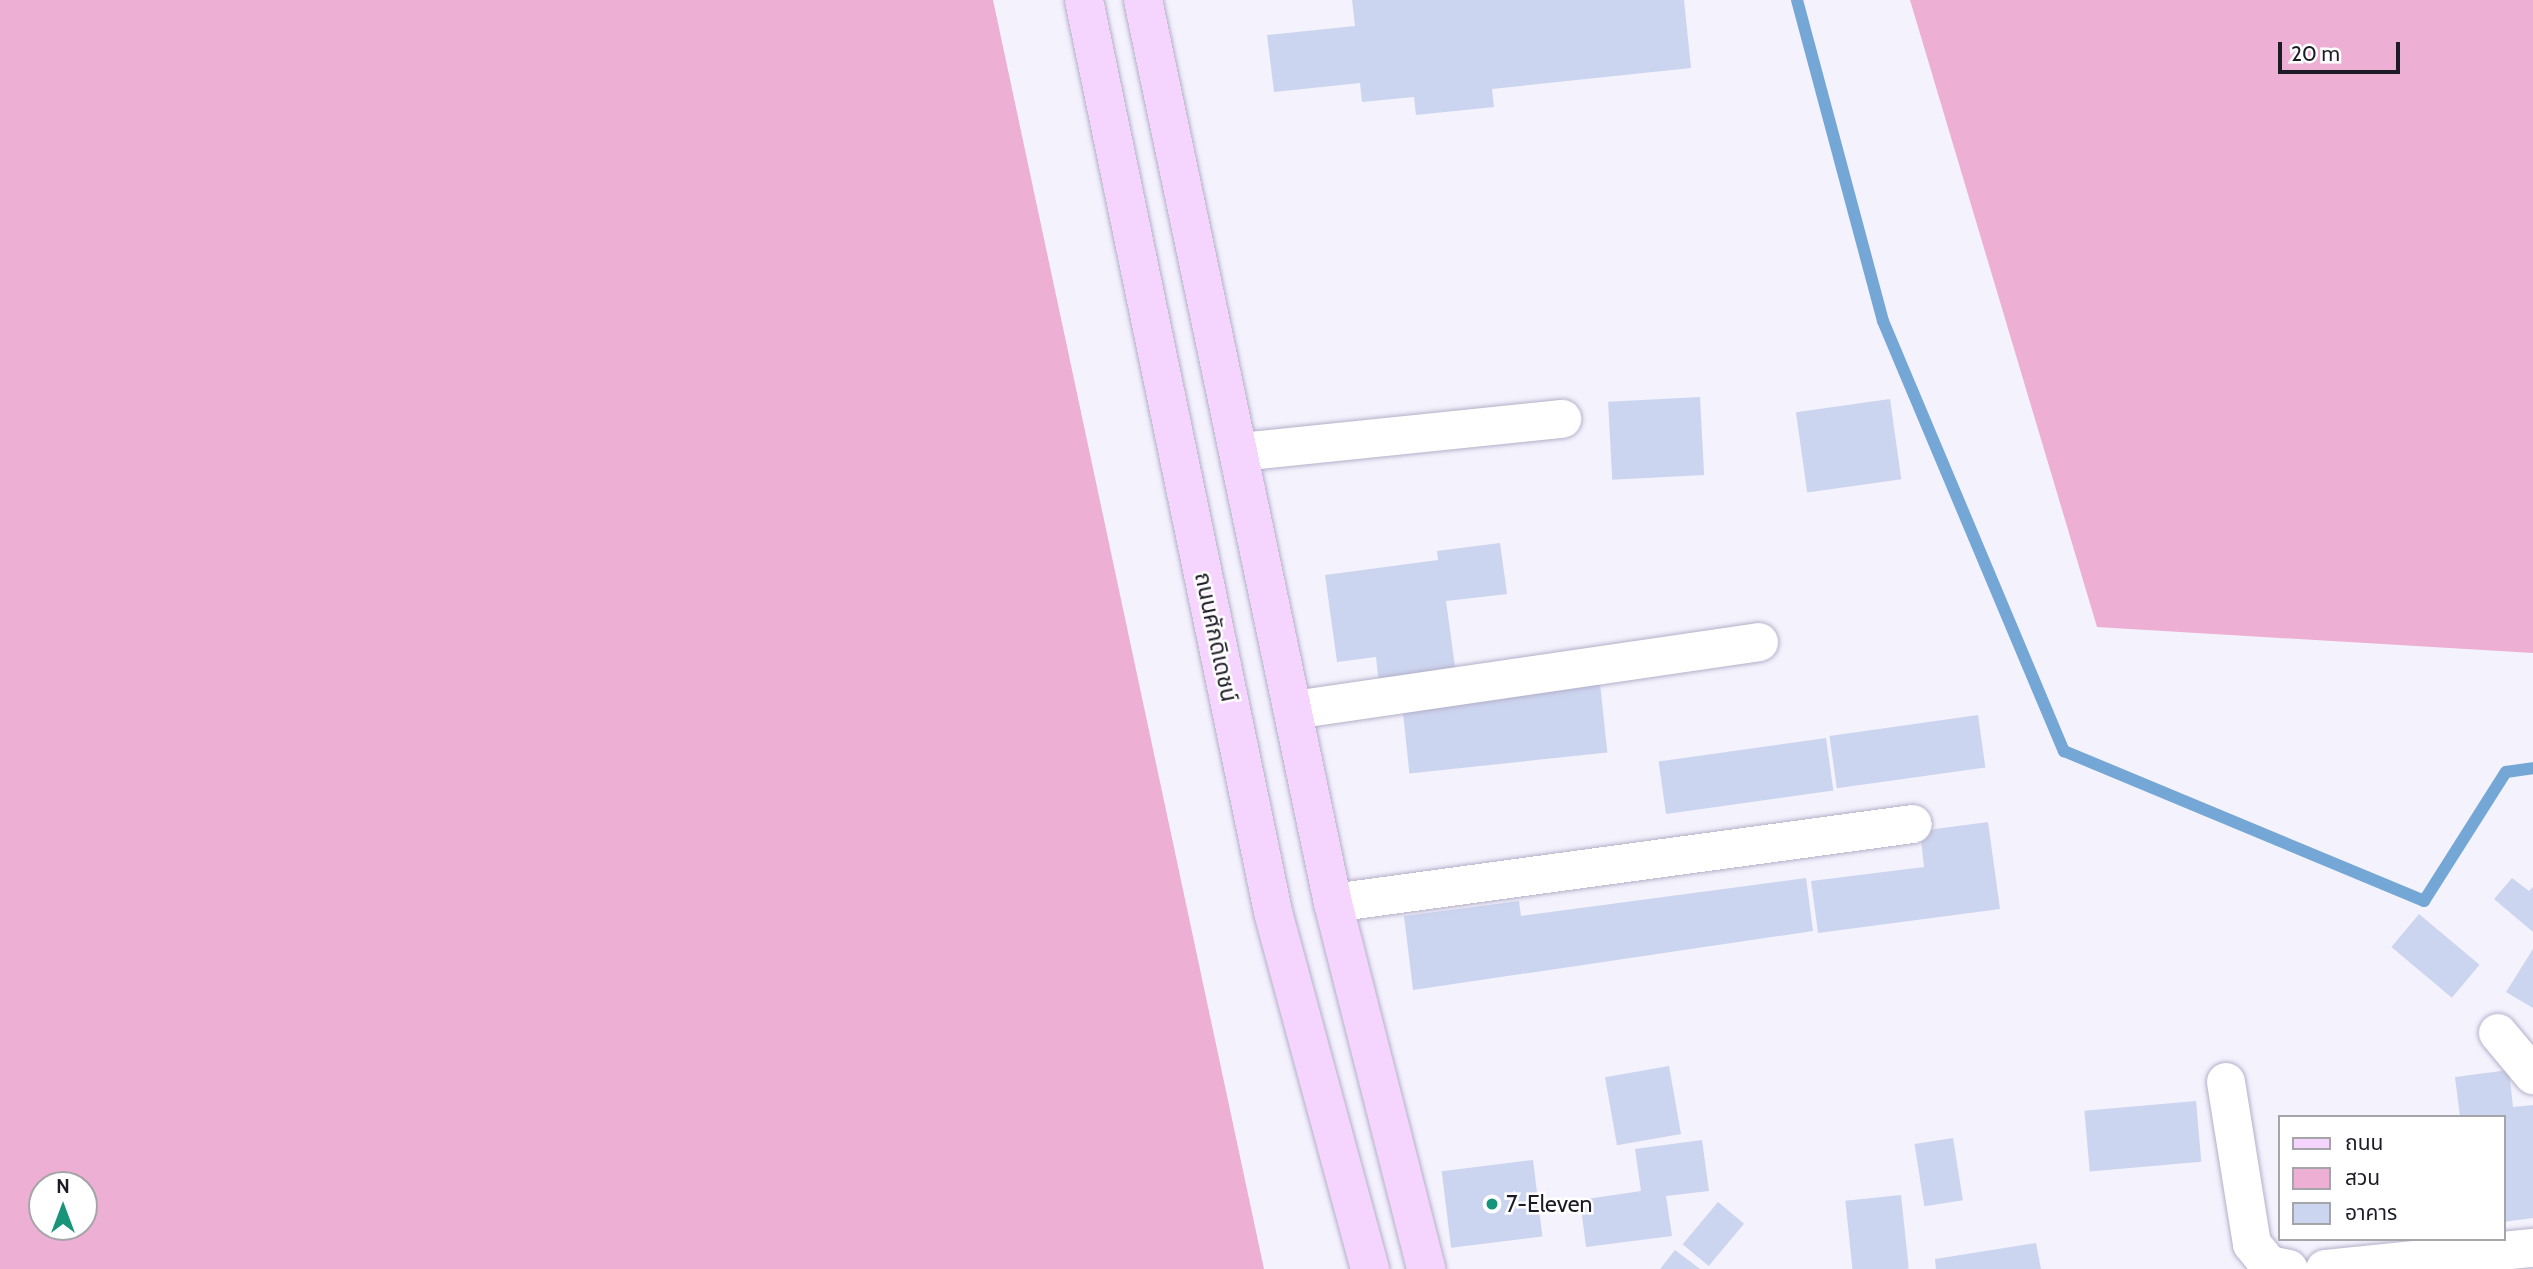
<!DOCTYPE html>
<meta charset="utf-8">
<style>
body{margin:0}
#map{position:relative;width:2533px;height:1269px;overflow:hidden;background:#f4f2fd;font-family:Cabin,"Noto Sans Thai",sans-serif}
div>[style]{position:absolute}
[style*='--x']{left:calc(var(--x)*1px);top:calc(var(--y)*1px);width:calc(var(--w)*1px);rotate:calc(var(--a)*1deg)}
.green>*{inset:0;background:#edb0d4}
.stream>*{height:12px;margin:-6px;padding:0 6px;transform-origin:6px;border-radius:6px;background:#74a7d5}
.building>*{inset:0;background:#ccd5ef;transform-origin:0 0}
.roads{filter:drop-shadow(0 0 2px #b4afc9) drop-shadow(0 0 2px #b4afc9)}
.minor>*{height:38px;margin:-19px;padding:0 19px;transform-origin:19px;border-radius:19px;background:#fff}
.major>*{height:38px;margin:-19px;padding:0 19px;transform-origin:19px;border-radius:19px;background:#f5d5fe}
.dots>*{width:19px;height:19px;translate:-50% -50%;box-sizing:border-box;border:4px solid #fff;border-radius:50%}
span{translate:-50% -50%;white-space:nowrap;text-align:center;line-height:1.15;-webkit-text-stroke:5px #fff;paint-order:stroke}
.street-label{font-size:23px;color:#1d1b25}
.poi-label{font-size:23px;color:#1d1b25}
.left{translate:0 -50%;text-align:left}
.legend{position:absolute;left:2278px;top:1115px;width:228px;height:126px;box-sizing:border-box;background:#fff;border:2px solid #a5a4a8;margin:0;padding:9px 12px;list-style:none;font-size:21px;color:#1d1b25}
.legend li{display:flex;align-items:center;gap:14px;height:35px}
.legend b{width:35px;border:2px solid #a5a4a8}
.north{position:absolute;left:28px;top:1171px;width:70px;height:70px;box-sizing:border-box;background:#fff;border:2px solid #a5a4a8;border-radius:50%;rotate:0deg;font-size:19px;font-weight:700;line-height:28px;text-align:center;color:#1d1b25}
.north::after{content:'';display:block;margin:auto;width:24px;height:32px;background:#18947b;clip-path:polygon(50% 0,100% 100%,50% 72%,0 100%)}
.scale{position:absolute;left:2278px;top:42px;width:122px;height:32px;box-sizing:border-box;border:4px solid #1d1b25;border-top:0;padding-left:9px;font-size:21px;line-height:24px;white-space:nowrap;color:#1d1b25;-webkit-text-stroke:5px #fff;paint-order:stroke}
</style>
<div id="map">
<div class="green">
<div style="clip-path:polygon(evenodd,0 0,993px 0,1264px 1269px,0 1269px,0 0,42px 1185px,84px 1185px,84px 1227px,42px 1227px,42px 1185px)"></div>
<div style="clip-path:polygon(1910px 0,2533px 0,2533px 653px,2097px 627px)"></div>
</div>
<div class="stream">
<div style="--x:1797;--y:0;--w:332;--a:75"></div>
<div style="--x:1883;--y:321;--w:467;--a:67.2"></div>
<div style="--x:2064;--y:751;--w:390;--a:22.6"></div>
<div style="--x:2424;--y:901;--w:153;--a:-57.6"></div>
<div style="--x:2506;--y:772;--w:27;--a:-8"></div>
</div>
<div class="building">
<div style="clip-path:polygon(1352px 0,1684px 0,1691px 68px,1492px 89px,1494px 107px,1416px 115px,1414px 97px,1362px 102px,1360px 83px,1274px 92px,1267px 35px,1355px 26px)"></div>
<div style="left:1700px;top:397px;width:78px;height:92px;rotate:87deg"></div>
<div style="left:1890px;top:399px;width:81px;height:95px;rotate:82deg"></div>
<div style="clip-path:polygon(1500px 543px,1507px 594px,1446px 601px,1456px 674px,1379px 684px,1376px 657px,1337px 662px,1325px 575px,1438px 560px,1437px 551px)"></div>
<div style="left:1600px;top:683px;width:70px;height:199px;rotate:84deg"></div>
<div style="left:1978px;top:715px;width:53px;height:150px;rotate:82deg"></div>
<div style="left:1826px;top:738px;width:53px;height:169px;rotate:82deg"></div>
<div style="clip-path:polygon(1988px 822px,2000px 909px,1818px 933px,1811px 881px,1924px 867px,1920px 831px)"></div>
<div style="clip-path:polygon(1806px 878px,1813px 931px,1413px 990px,1404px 916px,1519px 901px,1521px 916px)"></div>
<div style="clip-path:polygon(2512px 878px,2529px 891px,2533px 887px,2533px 932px,2494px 899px)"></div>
<div style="left:2419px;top:914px;width:79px;height:43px;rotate:40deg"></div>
<div style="clip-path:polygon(2533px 949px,2533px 1008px,2506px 992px)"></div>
<div style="left:1669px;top:1066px;width:69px;height:65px;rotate:80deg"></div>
<div style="clip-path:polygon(2509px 1070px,2513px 1107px,2533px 1105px,2533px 1218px,2503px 1222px,2503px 1117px,2460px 1117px,2455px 1077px)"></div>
<div style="left:2196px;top:1101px;width:61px;height:112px;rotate:85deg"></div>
<div style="left:1953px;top:1138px;width:63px;height:39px;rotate:81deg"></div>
<div style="clip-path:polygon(1702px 1140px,1709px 1191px,1666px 1196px,1672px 1236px,1586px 1247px,1580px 1200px,1641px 1191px,1635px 1149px)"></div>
<div style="left:1533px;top:1160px;width:77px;height:92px;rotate:83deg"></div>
<div style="left:1901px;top:1195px;width:74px;height:56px;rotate:84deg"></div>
<div style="left:1718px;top:1202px;width:34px;height:55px;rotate:40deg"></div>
<div style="clip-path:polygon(2036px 1243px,2041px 1269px,1936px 1269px,1935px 1259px)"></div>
<div style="clip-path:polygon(1675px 1250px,1700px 1269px,1660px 1269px)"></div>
</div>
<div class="roads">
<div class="minor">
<div style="--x:1241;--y:452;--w:323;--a:-5.9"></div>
<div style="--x:1294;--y:710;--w:470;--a:-8.3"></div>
<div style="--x:1333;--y:903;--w:585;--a:-7.76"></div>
<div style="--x:2498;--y:1033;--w:55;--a:50.2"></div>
<div style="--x:2226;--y:1082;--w:164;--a:80.9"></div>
<div style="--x:2252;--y:1244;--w:27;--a:51"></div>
<div style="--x:2269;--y:1265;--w:20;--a:11"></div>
<div style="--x:2325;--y:1269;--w:209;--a:-5.8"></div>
</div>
<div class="major">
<div style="--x:1084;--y:0;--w:931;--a:78.29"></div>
<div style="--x:1273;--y:912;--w:370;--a:74.8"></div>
<div style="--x:1143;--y:0;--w:923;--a:78.12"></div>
<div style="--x:1333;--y:903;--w:378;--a:75.7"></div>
</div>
</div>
<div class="dots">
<div style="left:1492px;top:1204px;background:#18947b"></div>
</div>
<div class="street-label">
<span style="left:1216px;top:637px;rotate:78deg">ถนนศักดิเดชน์</span>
</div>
<div class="poi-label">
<span class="left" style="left:1506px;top:1204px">7-Eleven</span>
</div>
<ul class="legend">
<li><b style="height:9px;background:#f5d5fe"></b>ถนน</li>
<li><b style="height:19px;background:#edb0d4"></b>สวน</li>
<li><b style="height:19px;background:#ccd5ef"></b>อาคาร</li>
</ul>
<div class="north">N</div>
<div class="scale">20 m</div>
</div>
